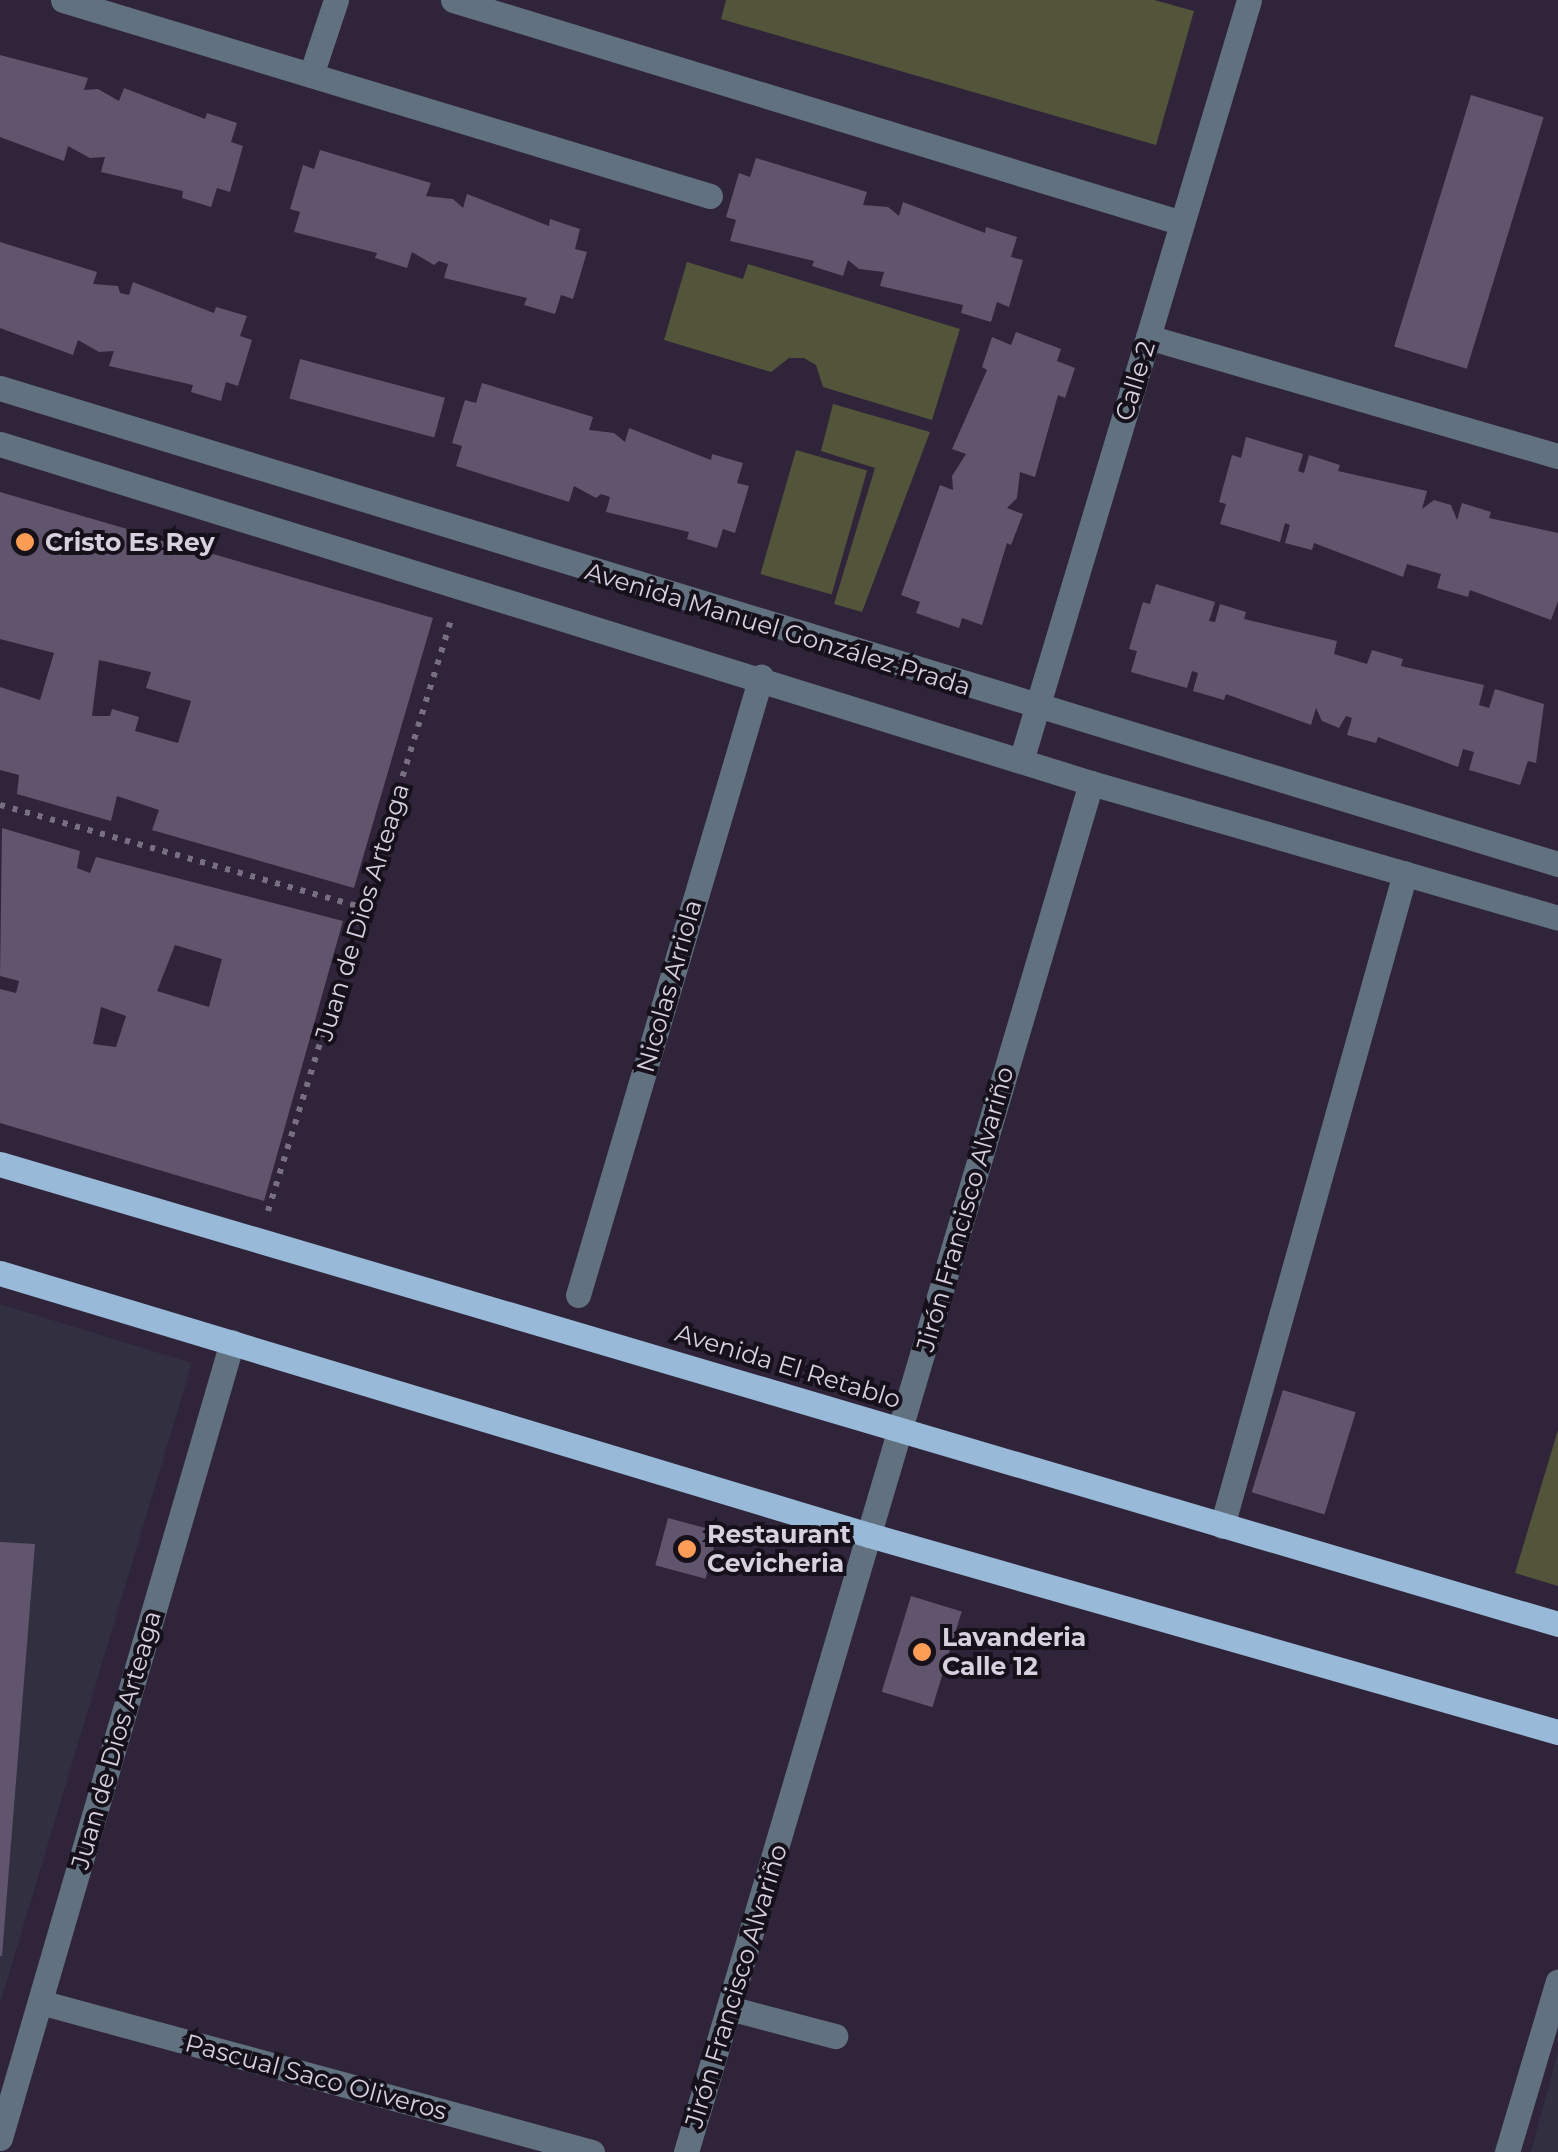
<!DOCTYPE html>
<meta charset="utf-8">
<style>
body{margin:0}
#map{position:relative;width:1558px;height:2152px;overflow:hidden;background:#2f2439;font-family:Montserrat,sans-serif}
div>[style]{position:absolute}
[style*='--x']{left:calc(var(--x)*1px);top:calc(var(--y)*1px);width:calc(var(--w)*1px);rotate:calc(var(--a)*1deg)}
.education>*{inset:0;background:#312f40}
.green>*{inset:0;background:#53553a;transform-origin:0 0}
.building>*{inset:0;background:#61556d;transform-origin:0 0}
.path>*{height:6px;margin-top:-3px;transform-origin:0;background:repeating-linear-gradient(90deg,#786f81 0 5px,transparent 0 13px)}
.minor>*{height:25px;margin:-12.5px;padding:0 12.5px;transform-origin:12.5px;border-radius:12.5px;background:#627180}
.major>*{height:25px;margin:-12.5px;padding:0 12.5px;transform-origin:12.5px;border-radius:12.5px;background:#98b9d7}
.dots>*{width:28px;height:28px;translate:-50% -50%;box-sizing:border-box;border:5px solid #151019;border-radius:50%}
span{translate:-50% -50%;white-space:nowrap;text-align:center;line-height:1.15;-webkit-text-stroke:8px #151019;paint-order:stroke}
.street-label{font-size:25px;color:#d7d0de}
.poi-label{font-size:25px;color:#d7d0de;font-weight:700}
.left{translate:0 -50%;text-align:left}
</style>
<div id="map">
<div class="education">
<div style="clip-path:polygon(0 1304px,192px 1363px,0 2004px)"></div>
<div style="clip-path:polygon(1558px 2051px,1558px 2152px,1531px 2152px)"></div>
</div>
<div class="green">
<div style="clip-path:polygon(726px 0,1154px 0,1194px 11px,1156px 145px,721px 19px)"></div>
<div style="clip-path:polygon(687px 262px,743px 279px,748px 264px,960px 329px,932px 420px,823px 387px,816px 365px,804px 358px,789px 358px,771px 372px,664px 340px)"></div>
<div style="clip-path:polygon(833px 404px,930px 432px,862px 612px,834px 604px,875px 468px,821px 451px)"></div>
<div style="left:796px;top:450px;width:74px;height:129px;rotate:16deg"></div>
<div style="clip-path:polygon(1558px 1430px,1558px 1586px,1515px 1573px)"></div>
</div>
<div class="building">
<div style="clip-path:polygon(0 55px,88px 78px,84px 90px,98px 89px,119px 101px,124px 88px,205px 119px,207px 113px,237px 123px,231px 142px,243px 146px,230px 192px,217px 188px,211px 207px,182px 198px,183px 191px,101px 172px,105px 157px,90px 158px,68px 146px,64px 161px,0 137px)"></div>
<div style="left:1471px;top:95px;width:76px;height:263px;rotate:17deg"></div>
<div style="clip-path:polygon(320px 150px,431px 183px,426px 196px,453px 199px,463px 208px,467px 194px,549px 226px,550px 219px,580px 229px,575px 249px,587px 252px,573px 299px,561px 295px,555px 314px,524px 305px,527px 298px,444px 278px,448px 264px,439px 261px,434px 265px,412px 252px,407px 268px,375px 258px,377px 253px,294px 232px,300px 212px,290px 209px,303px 165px,314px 169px)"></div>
<div style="clip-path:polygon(756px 158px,867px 192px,863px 205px,888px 207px,899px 216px,903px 202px,985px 233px,986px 227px,1017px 237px,1011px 257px,1023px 260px,1009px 307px,997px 302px,991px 322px,961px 313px,963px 305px,880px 286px,884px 272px,859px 269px,848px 260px,843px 276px,812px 266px,814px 261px,730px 241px,736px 220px,726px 217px,739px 173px,750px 177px)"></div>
<div style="clip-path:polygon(0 242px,97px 272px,93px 284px,118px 286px,120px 293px,129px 295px,133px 282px,214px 313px,216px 307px,247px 316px,240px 336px,252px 340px,238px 386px,226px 382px,221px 401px,191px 392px,193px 385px,109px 366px,114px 351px,99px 352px,78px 340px,73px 355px,0 328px)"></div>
<div style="clip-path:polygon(1016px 332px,1061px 349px,1057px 361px,1075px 368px,1065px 398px,1058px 395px,1035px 477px,1020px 472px,1017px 498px,1007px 508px,1023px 514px,1011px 545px,1007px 543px,982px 625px,962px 618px,959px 628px,916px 613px,920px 602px,901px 595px,940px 485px,953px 490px,952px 476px,966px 454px,952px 449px,987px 370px,982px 367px,992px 337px,1011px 345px)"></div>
<div style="left:300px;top:359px;width:150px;height:41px;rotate:15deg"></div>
<div style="clip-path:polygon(482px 383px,593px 417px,589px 430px,614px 433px,625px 442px,629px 428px,711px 460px,712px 454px,743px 463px,737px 483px,749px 486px,735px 533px,723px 529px,717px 548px,687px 539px,689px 532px,606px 512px,610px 497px,601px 494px,596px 498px,574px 486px,569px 502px,456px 466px,462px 446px,452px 443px,465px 400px,476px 403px)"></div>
<div style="clip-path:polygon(1246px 437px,1303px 454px,1298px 471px,1304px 473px,1309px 455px,1340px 465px,1338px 471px,1427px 491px,1422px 509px,1434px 500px,1451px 505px,1457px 520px,1462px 503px,1491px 512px,1489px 518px,1558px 533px,1558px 601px,1551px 620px,1470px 590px,1468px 597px,1437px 588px,1441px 574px,1407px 564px,1403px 577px,1314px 543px,1312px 550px,1285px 543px,1290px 525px,1285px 523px,1280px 542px,1220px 524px,1226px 504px,1219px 502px,1232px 455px,1241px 458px)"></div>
<div style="clip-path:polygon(evenodd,0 492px,433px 618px,354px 888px,152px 830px,159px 810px,117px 796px,111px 821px,17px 794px,19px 775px,0 770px,0 687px,40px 700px,54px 653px,0 639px,0 492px,99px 660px,151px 672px,146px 688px,191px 701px,178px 743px,135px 731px,139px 717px,112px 709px,110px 716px,92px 716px,99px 660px)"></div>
<div style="clip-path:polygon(1156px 584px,1215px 602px,1209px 621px,1215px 622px,1220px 604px,1246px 612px,1244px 619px,1337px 641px,1334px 654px,1367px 664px,1372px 650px,1403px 659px,1401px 666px,1484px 685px,1479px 705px,1489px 708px,1495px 689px,1544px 704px,1536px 763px,1528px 761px,1520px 785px,1469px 770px,1474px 752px,1463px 749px,1458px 767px,1378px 737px,1376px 743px,1347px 735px,1352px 718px,1346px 716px,1339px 728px,1322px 721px,1316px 708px,1311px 725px,1226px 694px,1224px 700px,1193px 691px,1198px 673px,1192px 671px,1187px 688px,1131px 672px,1137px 651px,1129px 649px,1143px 602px,1150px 604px)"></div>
<div style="clip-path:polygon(evenodd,2px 828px,80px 851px,77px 868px,90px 873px,96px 857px,343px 921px,264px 1201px,0 1123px,0 989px,16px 993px,19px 981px,0 976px,2px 828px,175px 945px,222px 959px,209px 1007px,157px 991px,175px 945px,2px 828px,101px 1007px,126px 1016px,116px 1047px,93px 1044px,101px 1007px)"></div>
<div style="left:1283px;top:1390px;width:76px;height:107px;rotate:17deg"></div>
<div style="left:668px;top:1518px;width:52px;height:49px;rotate:15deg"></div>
<div style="clip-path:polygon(0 1542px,35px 1544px,2px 1956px,0 1956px)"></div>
<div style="left:911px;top:1596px;width:53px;height:100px;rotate:17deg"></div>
</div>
<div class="path">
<div style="--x:0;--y:805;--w:378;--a:15.8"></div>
<div style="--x:268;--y:1211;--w:622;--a:-72.79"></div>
</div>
<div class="minor">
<div style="--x:63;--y:0;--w:676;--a:16.85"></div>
<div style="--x:453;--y:0;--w:762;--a:17.01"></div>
<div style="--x:311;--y:75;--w:79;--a:-71.6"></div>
<div style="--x:1148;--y:337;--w:427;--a:16.2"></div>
<div style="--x:0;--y:388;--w:1629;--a:16.99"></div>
<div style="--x:0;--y:444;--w:1142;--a:17.26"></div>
<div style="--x:1091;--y:783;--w:486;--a:16.1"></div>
<div style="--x:1021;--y:761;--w:794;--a:-73.32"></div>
<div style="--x:578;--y:1295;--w:645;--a:-73.51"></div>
<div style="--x:1222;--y:1526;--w:678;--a:-74.34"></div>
<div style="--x:40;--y:2002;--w:572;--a:15.2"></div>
<div style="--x:729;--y:2008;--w:110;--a:14.8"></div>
<div style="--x:0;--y:2138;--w:829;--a:-73.75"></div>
<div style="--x:686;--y:2152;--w:1428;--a:-73.52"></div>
<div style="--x:1507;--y:2152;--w:178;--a:-73.4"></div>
</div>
<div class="major">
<div style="--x:0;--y:1164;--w:1624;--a:16.45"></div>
<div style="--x:0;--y:1273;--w:908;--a:16.78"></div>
<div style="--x:869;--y:1535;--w:717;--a:15.96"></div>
</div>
<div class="dots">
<div style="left:25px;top:542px;background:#fd9d55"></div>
<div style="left:687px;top:1549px;background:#fd9d55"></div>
<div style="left:922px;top:1652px;background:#fd9d55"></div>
</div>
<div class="street-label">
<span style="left:1135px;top:381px;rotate:-73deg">Calle 2</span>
<span style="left:778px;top:629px;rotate:17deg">Avenida Manuel González Prada</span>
<span style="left:362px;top:912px;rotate:-73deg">Juan de Dios Arteaga</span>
<span style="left:669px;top:986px;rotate:-74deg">Nicolas Arriola</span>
<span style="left:965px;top:1209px;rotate:-74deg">Jirón Francisco Alvariño</span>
<span style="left:788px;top:1366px;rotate:17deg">Avenida El Retablo</span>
<span style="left:116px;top:1740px;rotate:-74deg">Juan de Dios Arteaga</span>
<span style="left:736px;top:1986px;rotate:-73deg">Jirón Francisco Alvariño</span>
<span style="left:316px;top:2077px;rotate:15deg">Pascual Saco Oliveros</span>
</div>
<div class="poi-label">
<span class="left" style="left:45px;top:542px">Cristo Es Rey</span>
<span class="left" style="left:707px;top:1549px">Restaurant<br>Cevicheria</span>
<span class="left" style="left:942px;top:1652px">Lavanderia<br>Calle 12</span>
</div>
</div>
